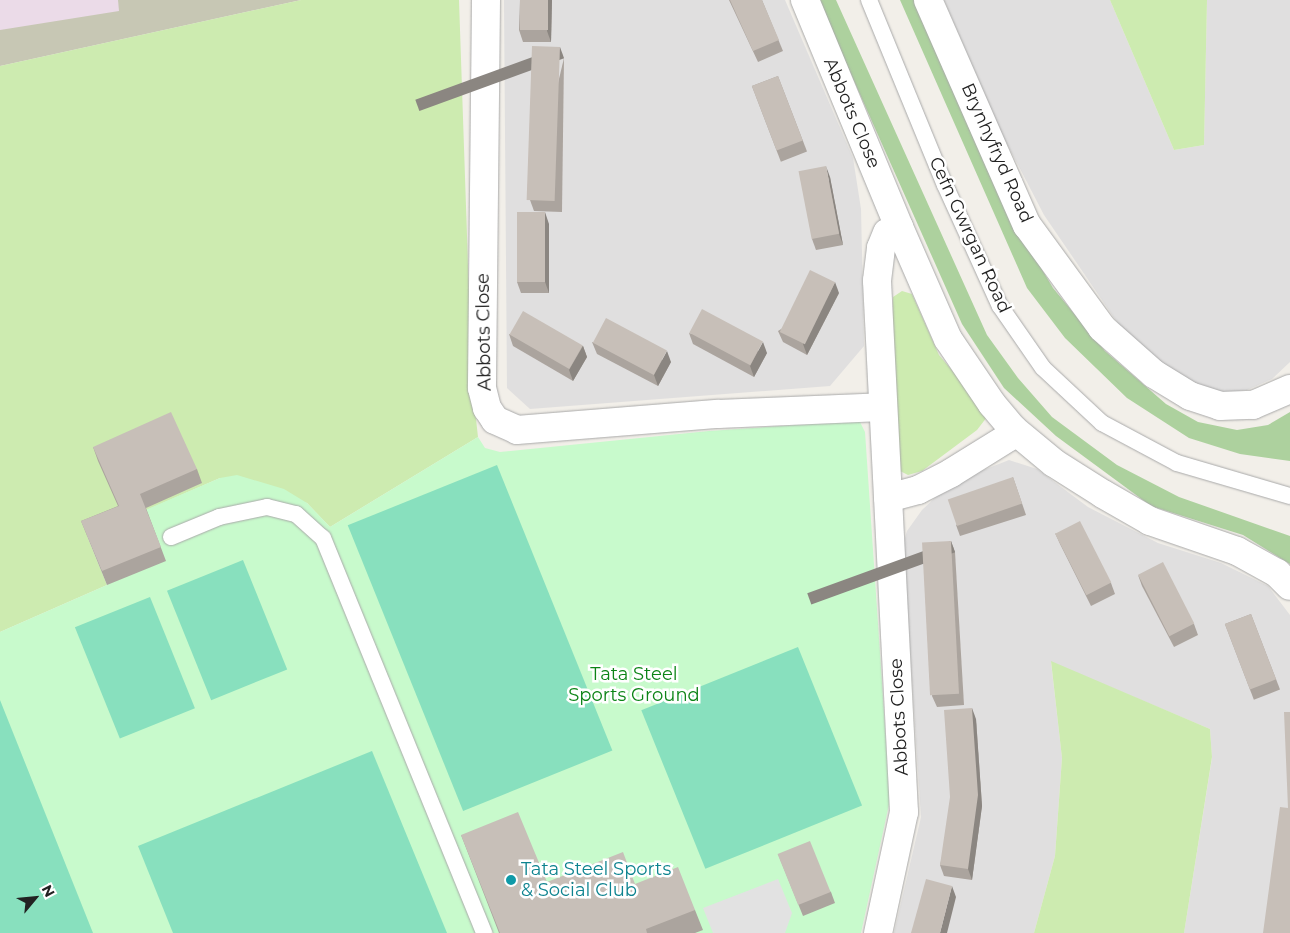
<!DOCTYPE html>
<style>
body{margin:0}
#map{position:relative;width:1290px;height:933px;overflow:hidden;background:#f2efe9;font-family:Montserrat,sans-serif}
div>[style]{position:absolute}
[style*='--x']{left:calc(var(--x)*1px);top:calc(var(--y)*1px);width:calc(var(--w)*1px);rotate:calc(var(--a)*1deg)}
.residential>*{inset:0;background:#e0dfdf}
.industrial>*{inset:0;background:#ebdbe8}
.construction>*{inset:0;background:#c7c7b4}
.grass>*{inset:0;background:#cdebb0}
.forest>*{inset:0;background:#add19e}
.park>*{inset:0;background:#c8facc}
.pitch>*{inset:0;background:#88e0be;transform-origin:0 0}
.parking>*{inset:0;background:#e2e2e2}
.roads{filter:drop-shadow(0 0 1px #a9a9a9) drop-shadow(0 0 1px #a9a9a9)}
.lane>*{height:16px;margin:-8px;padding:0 8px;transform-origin:8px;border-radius:8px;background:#fff}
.street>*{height:28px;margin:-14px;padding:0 14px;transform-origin:14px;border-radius:14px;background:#fff}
.wall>*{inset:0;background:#aba49e;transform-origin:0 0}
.shaded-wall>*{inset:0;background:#8b8681;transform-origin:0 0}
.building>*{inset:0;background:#c7bfb8;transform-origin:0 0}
.dots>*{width:14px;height:14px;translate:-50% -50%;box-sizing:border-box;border:2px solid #fff;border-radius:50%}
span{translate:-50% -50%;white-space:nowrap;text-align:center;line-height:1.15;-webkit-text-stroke:5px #fff;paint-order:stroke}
.street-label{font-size:18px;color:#222}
.park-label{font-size:18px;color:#0c8416}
.culture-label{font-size:18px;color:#0d838f}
.left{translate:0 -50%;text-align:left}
.north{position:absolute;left:10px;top:873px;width:50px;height:50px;-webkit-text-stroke:4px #fff;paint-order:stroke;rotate:62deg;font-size:14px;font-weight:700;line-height:20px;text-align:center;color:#222}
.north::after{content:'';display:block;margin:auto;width:18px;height:22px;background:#222;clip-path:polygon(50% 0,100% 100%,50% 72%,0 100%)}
</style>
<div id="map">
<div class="residential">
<div style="clip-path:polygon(504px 0,785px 0,853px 158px,861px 209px,864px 346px,830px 386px,530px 409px,507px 388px)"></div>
<div style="clip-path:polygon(944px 0,1110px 0,1174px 150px,1204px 145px,1207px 0,1290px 0,1290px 362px,1272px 379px,1247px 390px,1218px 393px,1165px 370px,1119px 325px,1044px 215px,1003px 136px)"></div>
<div style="clip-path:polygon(1009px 460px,1037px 469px,1088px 507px,1158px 543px,1221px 563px,1268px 586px,1290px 615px,1290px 933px,1184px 933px,1212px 758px,1210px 729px,1051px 662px,1062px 758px,1055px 856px,1034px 933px,894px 933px,921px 817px,903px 544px,907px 531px,922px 510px,940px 493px,976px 473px)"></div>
</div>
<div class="industrial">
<div style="clip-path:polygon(0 0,301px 0,0 66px)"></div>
</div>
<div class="construction">
<div style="clip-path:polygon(118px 0,301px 0,0 66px,0 30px,119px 11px)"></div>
</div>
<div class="grass">
<div style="clip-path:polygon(301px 0,459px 0,472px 383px,478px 437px,330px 527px,307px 503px,220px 478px,87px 536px,107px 585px,0 632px,0 66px)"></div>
<div style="clip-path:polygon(1110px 0,1207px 0,1204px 145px,1174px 150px)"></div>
<div style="clip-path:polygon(902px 291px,912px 294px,939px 355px,985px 409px,987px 417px,977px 430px,922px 471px,908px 475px,900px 471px,892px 317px,893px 297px)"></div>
<div style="clip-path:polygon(1051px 661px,1210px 729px,1212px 757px,1184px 933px,1034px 933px,1055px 856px,1062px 758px)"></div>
</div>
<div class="forest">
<div style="clip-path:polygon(818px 0,836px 0,987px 335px,1018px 378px,1052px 417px,1117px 465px,1179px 497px,1290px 536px,1290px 564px,1243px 535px,1151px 506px,1056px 436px,1004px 388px,962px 324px)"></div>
<div style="clip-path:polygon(900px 0,916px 0,1014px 222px,1053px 288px,1105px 351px,1166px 404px,1198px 422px,1237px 430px,1268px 425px,1290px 412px,1290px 461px,1240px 454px,1189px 438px,1127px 398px,1065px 338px,1027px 288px)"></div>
</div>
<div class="park">
<div style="clip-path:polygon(854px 421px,860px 422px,865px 432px,890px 800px,861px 933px,0 933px,0 632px,107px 585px,87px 535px,220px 478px,237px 475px,284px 489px,307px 503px,330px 527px,478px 437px,485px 448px,500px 452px,709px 431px)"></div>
</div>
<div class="pitch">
<div style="left:497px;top:465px;width:308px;height:161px;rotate:68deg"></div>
<div style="left:243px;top:560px;width:118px;height:82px;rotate:68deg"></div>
<div style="left:150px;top:597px;width:120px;height:81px;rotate:68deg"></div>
<div style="left:798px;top:647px;width:171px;height:169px;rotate:68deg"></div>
<div style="clip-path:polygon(0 700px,93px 933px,0 933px)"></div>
<div style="clip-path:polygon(372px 751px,447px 933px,173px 933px,138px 846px)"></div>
</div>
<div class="parking">
<div style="clip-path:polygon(778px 879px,792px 913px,785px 933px,713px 933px,703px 908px)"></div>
</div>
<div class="roads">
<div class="lane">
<div style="--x:869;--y:0;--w:200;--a:67.7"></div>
<div style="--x:945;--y:185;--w:133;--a:65.6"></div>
<div style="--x:1000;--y:306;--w:75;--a:55.3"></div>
<div style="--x:1043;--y:368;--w:81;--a:43"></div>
<div style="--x:1102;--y:423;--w:85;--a:28.1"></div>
<div style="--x:1177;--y:463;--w:118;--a:16.3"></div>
<div style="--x:171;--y:537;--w:52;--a:-22.6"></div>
<div style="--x:219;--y:517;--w:49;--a:-11.8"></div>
<div style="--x:267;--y:507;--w:30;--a:14"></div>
<div style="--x:296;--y:514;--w:36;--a:42"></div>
<div style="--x:323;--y:538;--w:427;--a:67.8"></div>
</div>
<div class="street">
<div style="--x:486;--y:0;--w:388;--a:90.6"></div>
<div style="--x:482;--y:388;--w:21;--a:76"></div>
<div style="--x:487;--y:408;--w:14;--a:56"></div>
<div style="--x:495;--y:420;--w:24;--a:24"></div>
<div style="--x:517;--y:430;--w:202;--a:-4.6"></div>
<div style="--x:718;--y:414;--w:164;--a:-2.4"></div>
<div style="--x:805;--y:0;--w:246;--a:67.5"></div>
<div style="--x:899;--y:227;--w:13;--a:153"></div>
<div style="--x:887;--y:233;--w:16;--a:112"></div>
<div style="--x:881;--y:248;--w:33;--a:97"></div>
<div style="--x:877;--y:281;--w:532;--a:87.09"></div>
<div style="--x:904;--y:812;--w:124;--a:102.1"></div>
<div style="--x:928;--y:0;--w:246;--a:66.3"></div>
<div style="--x:1027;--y:225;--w:127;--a:53.9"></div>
<div style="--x:1102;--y:328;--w:69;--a:41.5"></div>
<div style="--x:1154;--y:374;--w:42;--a:31.4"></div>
<div style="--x:1190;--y:396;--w:32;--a:18"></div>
<div style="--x:1220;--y:406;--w:33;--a:-2"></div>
<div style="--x:1253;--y:405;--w:40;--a:-23.4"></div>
<div style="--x:899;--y:227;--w:122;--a:66.4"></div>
<div style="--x:948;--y:339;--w:78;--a:55.9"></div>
<div style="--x:992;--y:404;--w:33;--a:50"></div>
<div style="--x:1013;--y:429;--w:53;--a:39.7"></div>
<div style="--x:1054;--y:463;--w:58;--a:32.3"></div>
<div style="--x:1103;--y:494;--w:54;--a:29.9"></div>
<div style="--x:1150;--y:521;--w:92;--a:19"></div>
<div style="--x:1237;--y:551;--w:46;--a:28.8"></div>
<div style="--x:1277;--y:573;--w:18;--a:45"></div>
<div style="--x:888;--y:498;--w:31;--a:-15"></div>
<div style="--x:918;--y:490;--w:37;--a:-27"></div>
<div style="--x:951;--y:473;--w:68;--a:-31.8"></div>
<div style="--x:1009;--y:437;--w:9;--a:-63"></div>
</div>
</div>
<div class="wall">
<div style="clip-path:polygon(520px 0,552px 0,551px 42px,523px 42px,519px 30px)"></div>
<div style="clip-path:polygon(729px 0,762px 0,783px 51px,758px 62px)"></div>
<div style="clip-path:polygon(564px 58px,562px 212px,534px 211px,530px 200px)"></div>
<div style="left:778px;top:76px;width:81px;height:28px;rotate:69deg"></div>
<div style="clip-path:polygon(830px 177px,843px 245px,816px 250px,812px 239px)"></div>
<div style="clip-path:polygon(549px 224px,549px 293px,521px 293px,517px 282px)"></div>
<div style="clip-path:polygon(839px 293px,807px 355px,783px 342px,778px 331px)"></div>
<div style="clip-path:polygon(689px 333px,767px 353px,754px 377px,693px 344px)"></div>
<div style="clip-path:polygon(509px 334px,583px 346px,587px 357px,573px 381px,513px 346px)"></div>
<div style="clip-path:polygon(592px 342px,671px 362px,658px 386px,597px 354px)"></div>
<div style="clip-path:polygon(93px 447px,197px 469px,202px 483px,146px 508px,166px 561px,107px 585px,81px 521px,118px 506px,98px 461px)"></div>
<div style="clip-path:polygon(1013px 477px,1026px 515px,960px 536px,956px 525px)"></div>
<div style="clip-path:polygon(1055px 533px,1111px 583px,1115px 594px,1091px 606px,1060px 544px)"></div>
<div style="clip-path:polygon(951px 541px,955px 552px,964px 705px,937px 707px,932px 696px)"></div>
<div style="clip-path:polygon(1138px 575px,1194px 624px,1198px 635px,1174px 647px,1142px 586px)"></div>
<div style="left:1251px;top:614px;width:81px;height:28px;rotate:69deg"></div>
<div style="clip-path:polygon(976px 719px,982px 806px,972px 880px,944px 876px,940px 865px)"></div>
<div style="clip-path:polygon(461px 835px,547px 882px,635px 884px,695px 910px,703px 930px,695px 933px,499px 933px)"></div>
<div style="clip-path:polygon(778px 854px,831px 892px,835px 903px,803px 916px)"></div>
</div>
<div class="shaded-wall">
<div style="clip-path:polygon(548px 0,552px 0,551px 42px,547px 31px)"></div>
<div style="left:560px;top:47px;width:12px;height:154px;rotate:70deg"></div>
<div style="clip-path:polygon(826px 166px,830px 177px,843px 245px,839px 234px)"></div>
<div style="clip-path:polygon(545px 212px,549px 224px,549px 293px,545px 282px)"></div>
<div style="clip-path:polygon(835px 282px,839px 293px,807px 355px,803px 344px)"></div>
<div style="clip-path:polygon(763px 342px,767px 353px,754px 377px,750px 366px)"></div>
<div style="clip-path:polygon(583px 346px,587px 357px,573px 381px,569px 370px)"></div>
<div style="clip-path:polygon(667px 351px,671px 362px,658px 386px,654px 375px)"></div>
<div style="left:951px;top:541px;width:12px;height:153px;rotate:70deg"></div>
<div style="clip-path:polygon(972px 708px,976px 719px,982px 806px,972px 880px,968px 869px)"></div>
<div style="clip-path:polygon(952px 886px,956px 897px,947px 933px,940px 933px)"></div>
</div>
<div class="building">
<div style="left:520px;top:0;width:28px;height:30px"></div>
<div style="clip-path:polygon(730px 0,762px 0,779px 40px,753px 51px)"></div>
<div style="left:532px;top:46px;width:28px;height:154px;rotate:2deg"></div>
<div style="left:778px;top:76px;width:69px;height:28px;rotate:69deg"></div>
<div style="left:826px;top:166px;width:69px;height:28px;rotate:79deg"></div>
<div style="left:545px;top:212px;width:70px;height:28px;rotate:90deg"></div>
<div style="left:810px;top:270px;width:28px;height:69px;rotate:26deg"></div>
<div style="left:702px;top:309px;width:69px;height:27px;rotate:28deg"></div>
<div style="left:523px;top:311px;width:69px;height:27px;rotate:30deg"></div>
<div style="left:606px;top:318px;width:69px;height:28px;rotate:28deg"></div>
<div style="clip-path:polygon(171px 412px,197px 469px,140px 494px,161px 547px,102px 571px,81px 521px,119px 506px,93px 447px)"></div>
<div style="left:1013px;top:477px;width:28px;height:69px;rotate:71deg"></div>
<div style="left:1080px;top:521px;width:69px;height:28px;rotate:63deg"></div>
<div style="left:951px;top:541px;width:153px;height:29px;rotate:87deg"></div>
<div style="left:1163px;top:562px;width:69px;height:28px;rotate:63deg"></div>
<div style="left:1251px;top:614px;width:70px;height:28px;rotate:69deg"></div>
<div style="clip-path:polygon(972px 708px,978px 795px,968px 869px,940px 865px,950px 797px,944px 710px)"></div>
<div style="clip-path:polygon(1284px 712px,1290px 712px,1290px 933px,1263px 933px,1280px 807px,1288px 808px)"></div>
<div style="clip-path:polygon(518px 812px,547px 882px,623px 852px,635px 884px,678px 867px,695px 910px,646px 929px,647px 933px,500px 933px,461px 835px)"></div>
<div style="left:810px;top:841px;width:55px;height:35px;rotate:68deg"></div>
<div style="clip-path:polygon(926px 879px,952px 886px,940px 933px,911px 933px)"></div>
</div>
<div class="dots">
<div style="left:511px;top:880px;background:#0f9aa8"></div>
</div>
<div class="street-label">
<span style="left:852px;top:113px;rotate:67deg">Abbots Close</span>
<span style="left:997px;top:153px;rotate:66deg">Brynhyfryd Road</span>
<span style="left:970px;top:235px;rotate:65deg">Cefn Gwrgan Road</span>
<span style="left:484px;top:332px;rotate:-91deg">Abbots Close</span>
<span style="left:899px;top:717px;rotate:-93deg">Abbots Close</span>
</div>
<div class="park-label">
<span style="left:634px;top:685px">Tata Steel<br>Sports Ground</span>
</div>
<div class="culture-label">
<span class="left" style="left:521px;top:880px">Tata Steel Sports<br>&amp; Social Club</span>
</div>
<div class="north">N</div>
</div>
